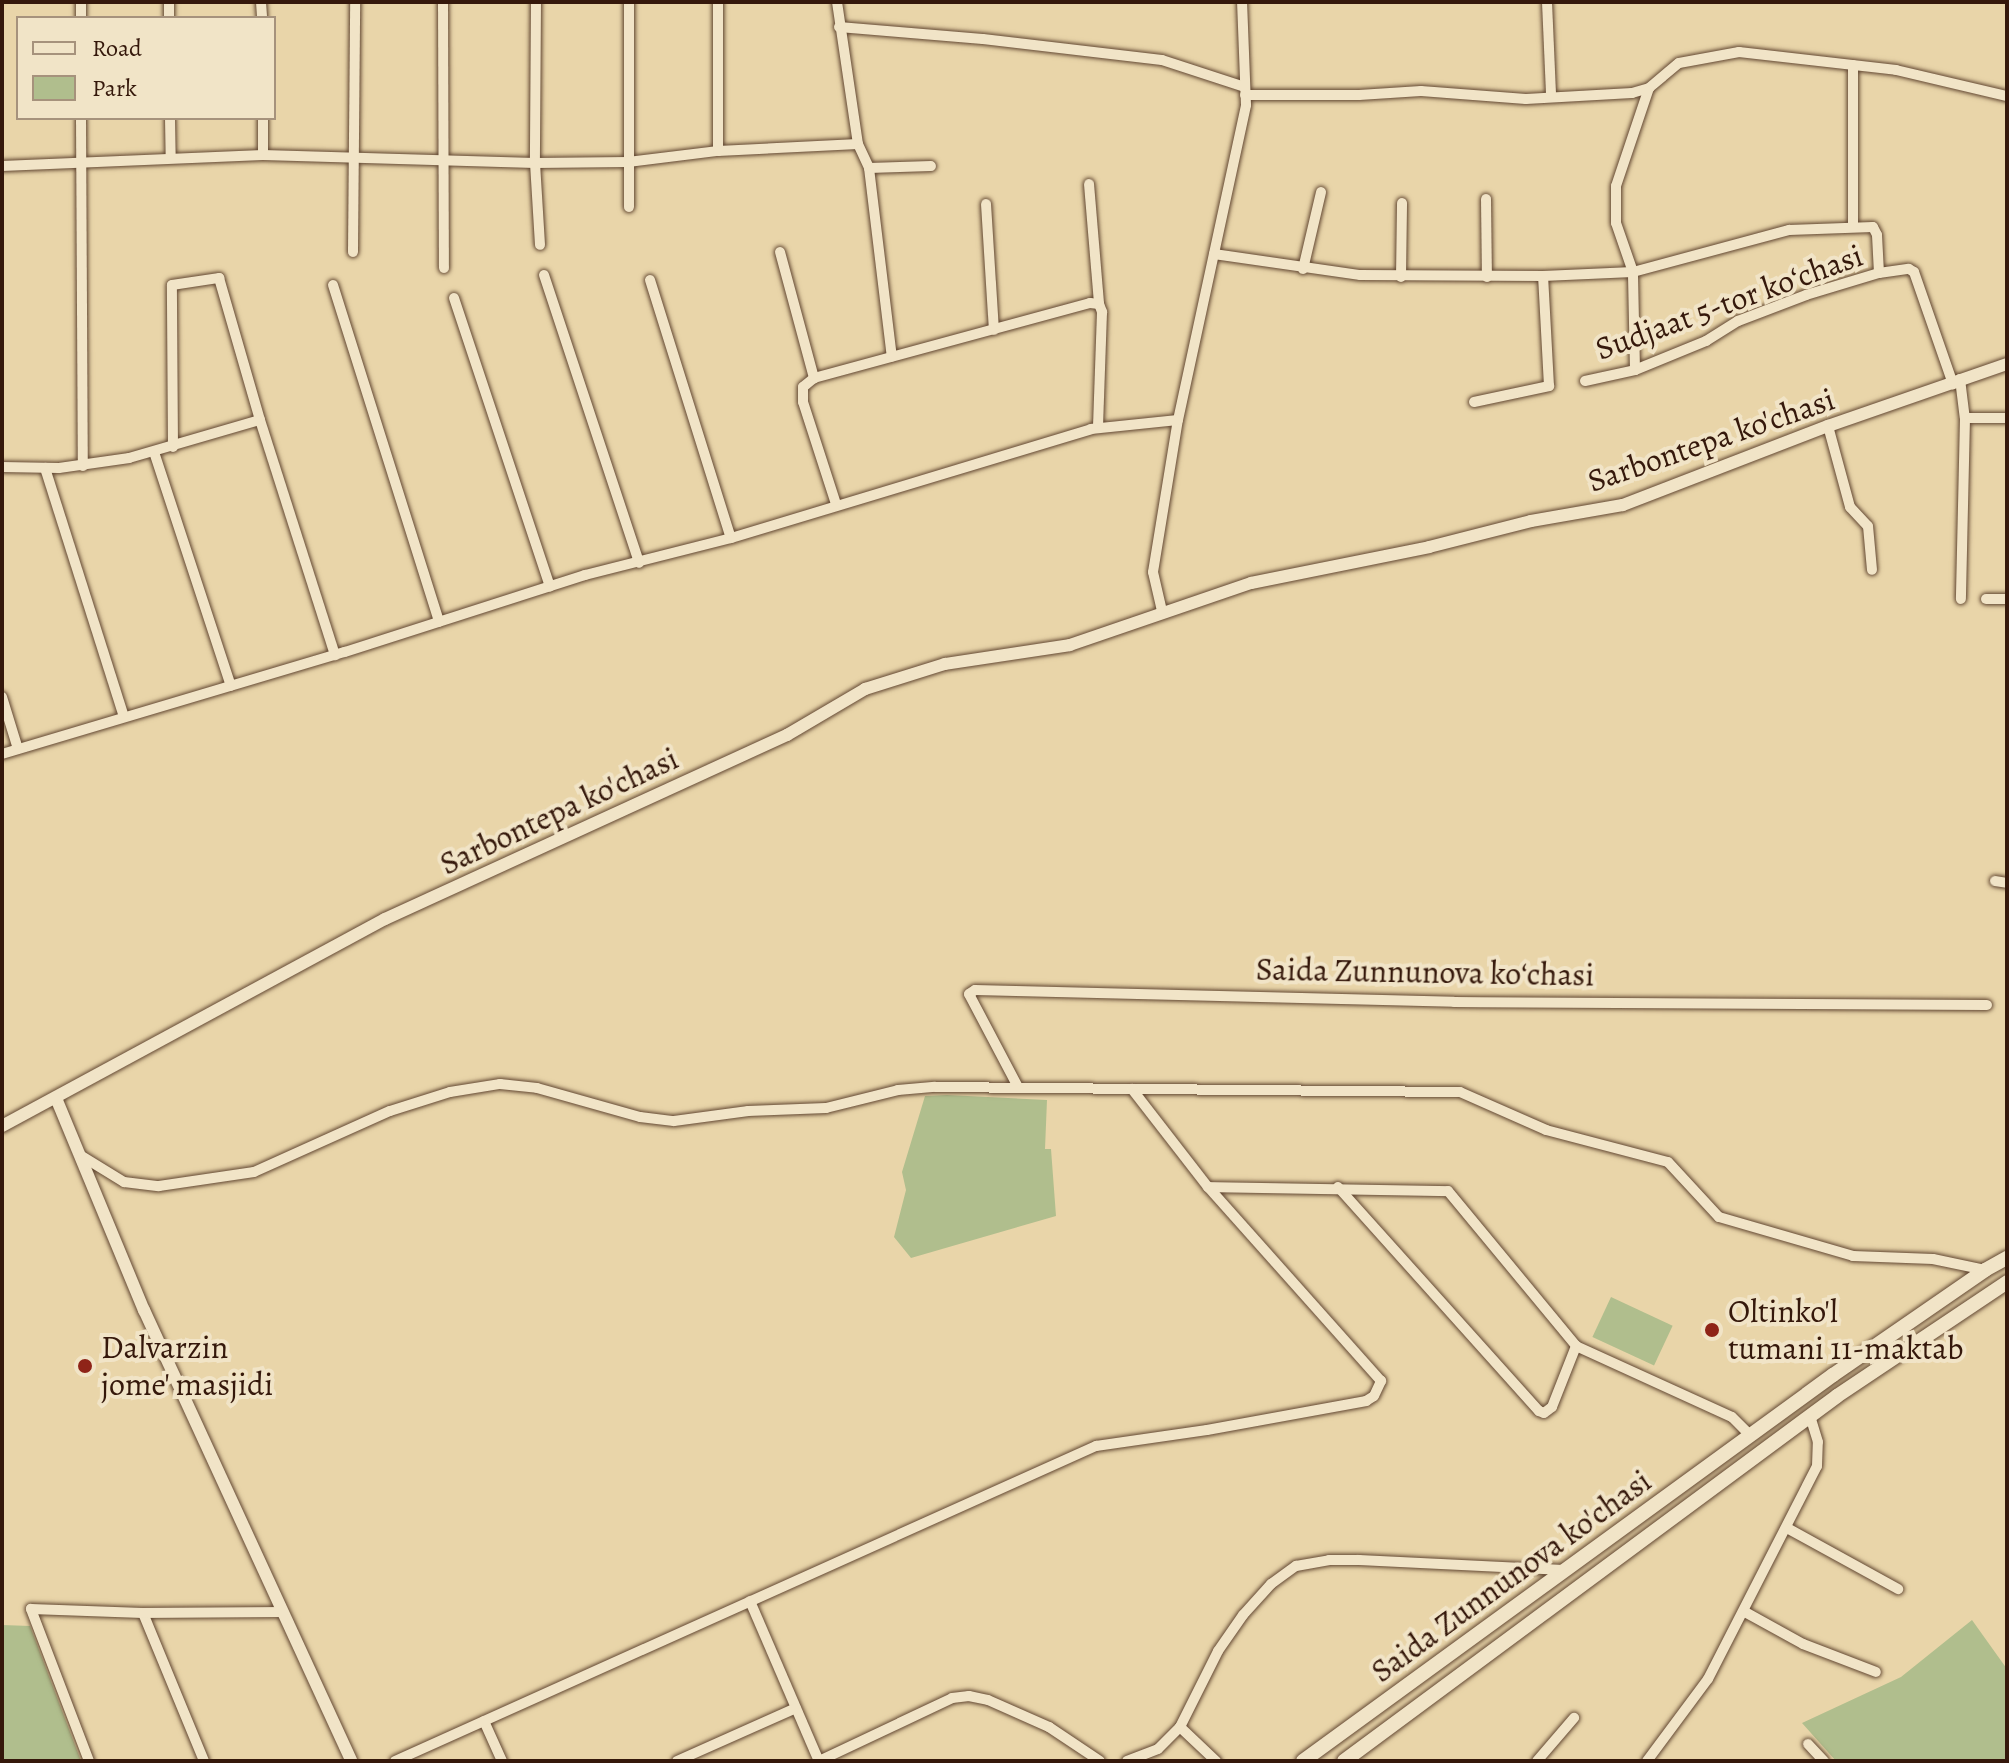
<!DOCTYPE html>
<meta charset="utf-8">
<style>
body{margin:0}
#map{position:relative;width:2009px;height:1763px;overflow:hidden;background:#e9d5a9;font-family:Alegreya,serif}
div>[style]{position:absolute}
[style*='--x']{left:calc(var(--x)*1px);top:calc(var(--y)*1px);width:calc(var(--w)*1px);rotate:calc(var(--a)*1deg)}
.green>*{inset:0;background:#b0be8d;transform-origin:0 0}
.roads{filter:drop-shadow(0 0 2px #624732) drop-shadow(0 0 2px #624732)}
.minor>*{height:10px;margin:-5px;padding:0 5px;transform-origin:5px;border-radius:5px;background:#f1e4c7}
.tertiary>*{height:12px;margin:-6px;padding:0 6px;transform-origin:6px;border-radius:6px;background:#f1e4c7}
.secondary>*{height:14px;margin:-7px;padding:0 7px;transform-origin:7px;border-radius:7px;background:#f1e4c7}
.dots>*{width:22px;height:22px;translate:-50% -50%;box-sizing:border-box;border:4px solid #f1e4c7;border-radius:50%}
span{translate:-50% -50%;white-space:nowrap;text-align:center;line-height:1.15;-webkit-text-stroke:8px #f1e4c7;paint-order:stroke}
.street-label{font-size:32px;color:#35180b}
.poi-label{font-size:32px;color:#35180b}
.left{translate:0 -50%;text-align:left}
.frame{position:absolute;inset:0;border:4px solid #35180b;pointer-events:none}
.legend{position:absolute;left:16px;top:16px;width:260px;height:104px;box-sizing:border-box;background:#f1e4c7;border:2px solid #a6927c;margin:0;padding:10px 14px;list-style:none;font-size:24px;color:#35180b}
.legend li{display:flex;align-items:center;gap:16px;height:40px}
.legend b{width:40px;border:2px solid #a6927c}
</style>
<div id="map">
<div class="green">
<div style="clip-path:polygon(947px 1095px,1047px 1100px,1045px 1149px,1051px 1149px,1056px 1216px,911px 1258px,894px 1237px,906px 1190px,902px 1172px,925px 1096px)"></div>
<div style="left:1611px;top:1297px;width:68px;height:44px;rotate:25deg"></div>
<div style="clip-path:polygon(1972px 1620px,2007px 1669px,2007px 1761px,1836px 1761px,1802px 1723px,1901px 1677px)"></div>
<div style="clip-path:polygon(2px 1625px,30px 1626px,81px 1761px,2px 1761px)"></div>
</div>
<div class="roads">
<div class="minor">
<div style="--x:81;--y:2;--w:16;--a:90"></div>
<div style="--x:169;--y:2;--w:16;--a:90"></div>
<div style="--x:261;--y:2;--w:16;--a:86"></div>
<div style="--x:443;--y:2;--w:266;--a:89.8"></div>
<div style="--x:536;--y:2;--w:161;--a:90.4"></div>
<div style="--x:535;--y:163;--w:82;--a:86.5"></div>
<div style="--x:718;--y:2;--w:149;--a:90"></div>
<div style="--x:837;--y:2;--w:144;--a:81.6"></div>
<div style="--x:858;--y:144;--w:26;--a:65"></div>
<div style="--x:869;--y:168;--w:190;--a:83.1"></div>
<div style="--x:1547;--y:2;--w:93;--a:87.5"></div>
<div style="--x:839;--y:27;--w:144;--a:4.8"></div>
<div style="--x:983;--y:39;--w:180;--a:6.7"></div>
<div style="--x:1162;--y:60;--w:87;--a:18"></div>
<div style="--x:1245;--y:95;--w:114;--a:0"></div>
<div style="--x:1359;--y:95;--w:62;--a:-3.7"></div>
<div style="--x:1421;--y:91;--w:105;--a:4.4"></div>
<div style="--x:1526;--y:99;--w:106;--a:-3.2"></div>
<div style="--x:1632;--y:93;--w:18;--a:-16"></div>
<div style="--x:1649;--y:88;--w:39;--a:-40"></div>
<div style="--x:1679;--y:63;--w:61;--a:-10.4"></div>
<div style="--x:1739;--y:52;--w:158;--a:6.5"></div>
<div style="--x:1896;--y:70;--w:114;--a:13.2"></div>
<div style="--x:81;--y:118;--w:348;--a:89.7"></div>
<div style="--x:170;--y:118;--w:39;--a:89"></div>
<div style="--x:263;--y:118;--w:37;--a:90"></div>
<div style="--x:2;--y:166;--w:261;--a:-2.4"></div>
<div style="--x:263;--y:155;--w:272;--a:1.7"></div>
<div style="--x:535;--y:163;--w:93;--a:-0.6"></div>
<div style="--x:628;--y:162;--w:91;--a:-7"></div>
<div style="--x:718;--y:151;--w:140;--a:-2.9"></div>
<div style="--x:869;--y:168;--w:62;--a:-1.8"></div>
<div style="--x:1089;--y:184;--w:120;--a:85.2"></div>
<div style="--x:1486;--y:199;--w:78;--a:89.3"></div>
<div style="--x:986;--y:204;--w:126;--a:86.4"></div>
<div style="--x:629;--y:207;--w:205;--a:-90"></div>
<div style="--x:1853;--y:226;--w:161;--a:-90"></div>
<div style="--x:353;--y:252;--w:250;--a:-89.5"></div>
<div style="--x:780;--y:252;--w:131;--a:74.9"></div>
<div style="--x:1214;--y:254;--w:148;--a:8.2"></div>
<div style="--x:1360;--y:275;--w:183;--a:0.3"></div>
<div style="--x:1543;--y:276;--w:90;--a:-2.5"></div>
<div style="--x:1633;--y:272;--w:162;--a:-15.1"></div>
<div style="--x:1789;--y:230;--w:84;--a:-2"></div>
<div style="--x:1873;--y:227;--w:9;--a:63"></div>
<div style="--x:1877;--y:235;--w:38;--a:87"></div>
<div style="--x:1303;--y:269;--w:79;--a:-76.8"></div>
<div style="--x:544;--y:275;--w:303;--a:71.7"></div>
<div style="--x:1401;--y:277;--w:74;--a:-89.2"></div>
<div style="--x:650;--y:280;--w:270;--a:72.6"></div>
<div style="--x:333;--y:285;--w:353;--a:72.5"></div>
<div style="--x:454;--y:298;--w:304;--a:71.6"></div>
<div style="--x:1635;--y:370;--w:98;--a:-91.2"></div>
<div style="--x:1633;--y:272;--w:52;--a:-109.1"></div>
<div style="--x:1616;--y:223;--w:37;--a:-90"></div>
<div style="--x:1616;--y:186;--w:103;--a:-71.4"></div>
<div style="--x:1960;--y:379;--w:39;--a:83"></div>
<div style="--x:1965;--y:418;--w:181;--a:91.3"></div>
<div style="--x:1585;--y:381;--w:51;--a:-12.4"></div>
<div style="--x:1635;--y:370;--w:77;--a:-22.2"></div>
<div style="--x:1706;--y:341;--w:38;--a:-32"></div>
<div style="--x:1738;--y:321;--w:73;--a:-20.9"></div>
<div style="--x:1806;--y:295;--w:76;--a:-16.8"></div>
<div style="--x:1879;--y:273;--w:30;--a:-8"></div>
<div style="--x:1909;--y:269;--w:6;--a:31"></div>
<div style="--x:1914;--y:272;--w:119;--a:70.8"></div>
<div style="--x:1474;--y:402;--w:77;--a:-12"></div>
<div style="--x:1549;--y:386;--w:110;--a:-93.1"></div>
<div style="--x:1965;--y:418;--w:42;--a:0"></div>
<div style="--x:1828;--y:426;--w:84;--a:74.8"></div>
<div style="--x:1850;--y:507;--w:26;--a:47"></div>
<div style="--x:1868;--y:526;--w:44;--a:84.8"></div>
<div style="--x:173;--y:447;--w:162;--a:-90.4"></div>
<div style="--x:172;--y:285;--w:48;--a:-8.5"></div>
<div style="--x:219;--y:278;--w:148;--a:73.9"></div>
<div style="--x:260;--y:420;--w:247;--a:72.3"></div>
<div style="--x:154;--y:452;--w:246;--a:71.8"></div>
<div style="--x:2;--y:467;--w:57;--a:1"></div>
<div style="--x:59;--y:468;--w:71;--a:-8.1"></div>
<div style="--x:129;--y:458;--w:136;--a:-16.2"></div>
<div style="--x:45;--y:468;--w:261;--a:72.4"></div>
<div style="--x:836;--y:504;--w:107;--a:-107.9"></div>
<div style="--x:803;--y:402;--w:15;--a:-90"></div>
<div style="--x:803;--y:387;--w:14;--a:-39"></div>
<div style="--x:814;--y:378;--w:286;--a:-15.2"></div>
<div style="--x:1090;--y:303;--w:9;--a:6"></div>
<div style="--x:1099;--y:304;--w:9;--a:69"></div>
<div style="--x:1102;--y:312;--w:115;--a:92"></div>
<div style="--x:1986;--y:599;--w:21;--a:0"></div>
<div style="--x:1162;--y:611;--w:40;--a:-103"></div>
<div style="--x:1153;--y:572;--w:154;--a:-80.7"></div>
<div style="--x:1178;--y:420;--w:322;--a:-77.8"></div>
<div style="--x:1246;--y:105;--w:103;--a:-92.2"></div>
<div style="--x:2;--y:697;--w:54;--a:72.9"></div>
<div style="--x:2;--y:754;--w:358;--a:-16.6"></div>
<div style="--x:345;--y:652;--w:252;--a:-17.8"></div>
<div style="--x:585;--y:575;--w:151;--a:-14.2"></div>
<div style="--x:731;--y:538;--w:376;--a:-16.8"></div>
<div style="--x:1091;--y:429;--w:87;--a:-5.9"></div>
<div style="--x:1995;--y:881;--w:12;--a:9"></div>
<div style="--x:1018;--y:1087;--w:105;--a:-117.8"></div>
<div style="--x:969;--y:994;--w:7;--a:-34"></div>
<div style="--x:975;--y:990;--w:479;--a:1.4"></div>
<div style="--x:1454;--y:1002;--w:533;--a:0.32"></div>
<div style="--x:80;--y:1155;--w:52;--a:31.5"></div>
<div style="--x:124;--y:1182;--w:35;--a:7"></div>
<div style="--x:159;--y:1186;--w:96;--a:-8.4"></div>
<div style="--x:254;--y:1172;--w:149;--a:-24.2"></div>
<div style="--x:390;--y:1111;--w:63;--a:-17.6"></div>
<div style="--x:450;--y:1092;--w:51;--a:-9.1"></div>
<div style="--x:500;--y:1084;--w:37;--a:6"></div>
<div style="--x:537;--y:1088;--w:107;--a:15.7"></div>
<div style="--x:640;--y:1117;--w:34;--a:7"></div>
<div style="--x:674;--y:1121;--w:75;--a:-7.7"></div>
<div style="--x:748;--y:1111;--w:78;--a:-2.2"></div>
<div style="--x:826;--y:1108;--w:74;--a:-14"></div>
<div style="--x:898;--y:1090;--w:37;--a:-5"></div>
<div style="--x:935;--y:1087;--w:525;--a:0.55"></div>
<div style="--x:1460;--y:1092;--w:94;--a:23.8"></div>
<div style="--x:1546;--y:1130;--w:126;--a:14.7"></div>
<div style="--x:1668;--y:1162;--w:75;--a:47.2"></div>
<div style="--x:1719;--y:1217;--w:140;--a:16.2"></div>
<div style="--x:1853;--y:1256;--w:80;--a:2.1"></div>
<div style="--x:1933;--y:1259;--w:53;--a:11.9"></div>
<div style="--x:1208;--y:1187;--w:240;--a:1"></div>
<div style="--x:1448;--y:1191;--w:201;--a:50.4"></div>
<div style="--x:1576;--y:1346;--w:171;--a:24.5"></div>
<div style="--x:1732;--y:1417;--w:27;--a:45"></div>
<div style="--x:1338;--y:1187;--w:301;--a:48.1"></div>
<div style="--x:1539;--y:1411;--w:5;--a:22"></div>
<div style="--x:1544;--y:1413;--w:10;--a:-37"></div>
<div style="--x:1552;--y:1407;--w:66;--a:-68.5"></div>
<div style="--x:1787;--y:1528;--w:127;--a:28.8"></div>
<div style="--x:750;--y:1601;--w:174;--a:66.7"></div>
<div style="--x:1745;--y:1612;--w:66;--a:28.9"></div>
<div style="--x:1803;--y:1644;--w:78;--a:21"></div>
<div style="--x:143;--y:1613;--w:160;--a:67.6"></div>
<div style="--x:484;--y:1721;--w:44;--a:65.8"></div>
<div style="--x:1180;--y:1727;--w:50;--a:43.4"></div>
<div style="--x:1808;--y:1744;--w:23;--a:47"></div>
<div style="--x:89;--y:1761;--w:163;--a:-110.9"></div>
<div style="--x:31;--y:1609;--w:112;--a:2"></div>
<div style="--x:143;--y:1613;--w:137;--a:-0.4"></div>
<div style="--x:395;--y:1761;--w:769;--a:-24.2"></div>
<div style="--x:1096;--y:1446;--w:112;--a:-8.2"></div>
<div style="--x:1207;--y:1430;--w:162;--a:-10.3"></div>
<div style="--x:1366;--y:1401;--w:9;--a:-32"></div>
<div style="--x:1374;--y:1396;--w:17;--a:-65"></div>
<div style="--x:1381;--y:1381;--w:260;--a:-131.7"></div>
<div style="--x:1208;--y:1187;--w:124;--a:-127.8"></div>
<div style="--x:677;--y:1761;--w:130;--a:-24"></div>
<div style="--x:819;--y:1761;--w:147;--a:-25.3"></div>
<div style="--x:952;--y:1698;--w:17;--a:-7"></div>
<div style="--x:969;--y:1696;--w:19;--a:12"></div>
<div style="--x:988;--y:1700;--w:67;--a:23.9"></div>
<div style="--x:1049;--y:1727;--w:61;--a:33.7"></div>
<div style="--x:1127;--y:1761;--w:33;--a:-21"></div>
<div style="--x:1158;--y:1749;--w:31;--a:-45"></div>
<div style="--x:1180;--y:1727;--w:85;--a:-63.4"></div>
<div style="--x:1218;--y:1651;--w:44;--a:-55.2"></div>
<div style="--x:1243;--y:1615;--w:42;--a:-47.9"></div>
<div style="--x:1271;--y:1584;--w:31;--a:-36"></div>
<div style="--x:1296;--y:1566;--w:34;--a:-10"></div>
<div style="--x:1329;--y:1560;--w:30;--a:0"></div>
<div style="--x:1359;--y:1560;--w:205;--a:2.8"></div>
<div style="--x:1537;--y:1761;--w:57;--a:-49.3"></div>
<div style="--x:1647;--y:1761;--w:102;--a:-53.4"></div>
<div style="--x:1708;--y:1679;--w:239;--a:-62.9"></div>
<div style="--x:1817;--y:1466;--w:24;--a:-88"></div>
<div style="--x:1818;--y:1442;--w:27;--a:-107"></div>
</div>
<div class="tertiary">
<div style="--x:56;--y:1098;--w:230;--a:67.5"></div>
<div style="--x:144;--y:1310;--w:496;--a:65.3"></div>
<div style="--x:2;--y:1126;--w:435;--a:-28.4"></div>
<div style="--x:385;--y:919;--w:442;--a:-24.6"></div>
<div style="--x:787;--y:735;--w:91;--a:-30.5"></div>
<div style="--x:865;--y:689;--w:84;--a:-17.4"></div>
<div style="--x:945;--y:664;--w:126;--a:-8.6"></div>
<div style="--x:1070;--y:645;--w:191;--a:-18.9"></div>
<div style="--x:1251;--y:583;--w:182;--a:-11.4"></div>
<div style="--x:1429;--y:547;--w:105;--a:-14.3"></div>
<div style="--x:1531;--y:521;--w:93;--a:-9.9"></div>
<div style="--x:1623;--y:505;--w:220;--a:-21.1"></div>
<div style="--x:1828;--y:426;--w:189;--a:-19.1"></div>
</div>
<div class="secondary">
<div style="--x:1303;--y:1761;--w:656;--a:-36.07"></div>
<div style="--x:1833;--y:1375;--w:185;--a:-34.6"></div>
<div style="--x:1985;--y:1270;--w:25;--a:-29"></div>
<div style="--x:1344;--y:1761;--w:613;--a:-36.51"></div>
<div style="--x:1837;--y:1396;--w:205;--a:-33.8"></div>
</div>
</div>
<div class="dots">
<div style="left:1712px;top:1330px;background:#8f2418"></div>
<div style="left:85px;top:1366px;background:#8f2418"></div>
</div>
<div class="street-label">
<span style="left:1729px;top:302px;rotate:-20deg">Sudjaat 5-tor koʻchasi</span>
<span style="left:1711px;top:440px;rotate:-19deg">Sarbontepa ko'chasi</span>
<span style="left:559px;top:811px;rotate:-25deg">Sarbontepa ko'chasi</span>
<span style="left:1425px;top:972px;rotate:1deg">Saida Zunnunova koʻchasi</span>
<span style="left:1511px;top:1576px;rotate:-36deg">Saida Zunnunova ko'chasi</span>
</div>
<div class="poi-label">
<span class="left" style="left:1728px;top:1330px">Oltinko'l<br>tumani 11-maktab</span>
<span class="left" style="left:101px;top:1366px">Dalvarzin<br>jome' masjidi</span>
</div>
<div class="frame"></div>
<ul class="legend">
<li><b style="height:10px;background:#f1e4c7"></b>Road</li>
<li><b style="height:22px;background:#b0be8d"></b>Park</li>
</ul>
</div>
